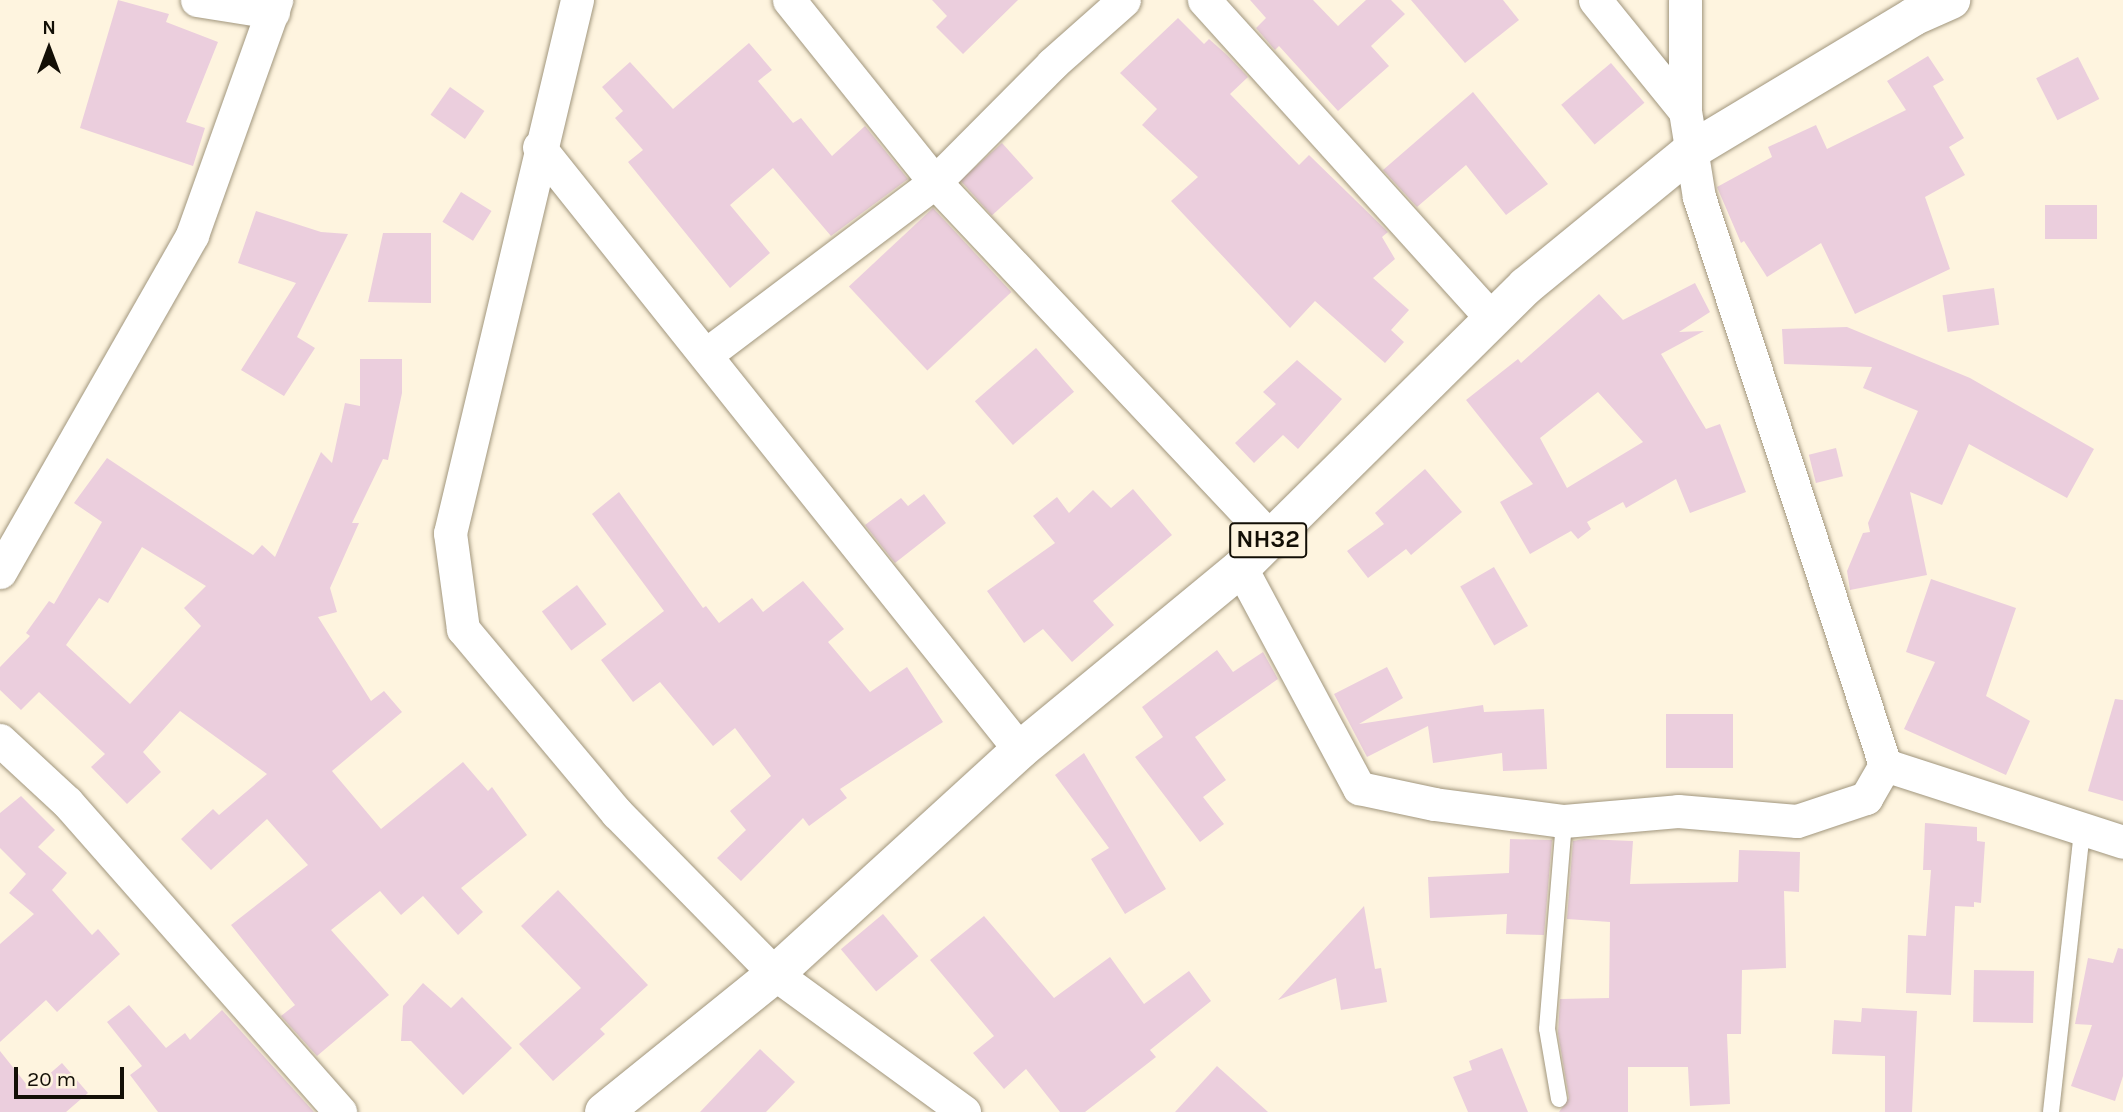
<!DOCTYPE html>
<style>
body{margin:0}
#map{position:relative;width:2123px;height:1112px;overflow:hidden;background:#fef4df;font-family:Karla,sans-serif}
div>[style]{position:absolute}
[style*='--x']{left:calc(var(--x)*1px);top:calc(var(--y)*1px);width:calc(var(--w)*1px);rotate:calc(var(--a)*1deg)}
.building>*{inset:0;background:#ebcedd;transform-origin:0 0}
.roads{filter:drop-shadow(0 0 2px #a1967d) drop-shadow(0 0 2px #a1967d)}
.lane>*{height:16px;margin:-8px;padding:0 8px;transform-origin:8px;border-radius:8px;background:#fff}
.street>*{height:33px;margin:-16.5px;padding:0 16.5px;transform-origin:16.5px;border-radius:16.5px;background:#fff}
.highway>*{height:38px;margin:-19px;padding:0 19px;transform-origin:19px;border-radius:19px;background:#fff}
span{translate:-50% -50%;white-space:nowrap;text-align:center;line-height:1.15;-webkit-text-stroke:6px #fef4df;paint-order:stroke}
.shield-label span{padding:2px 5px;background:#fef4df;border:2px solid;border-radius:5px;-webkit-text-stroke-width:0}
.shield-label{font-size:24px;color:#130f06;font-weight:700}
.north{position:absolute;left:14px;top:14px;width:70px;height:70px;-webkit-text-stroke:5px #fef4df;paint-order:stroke;rotate:0deg;font-size:19px;font-weight:700;line-height:28px;text-align:center;color:#130f06}
.north::after{content:'';display:block;margin:auto;width:24px;height:32px;background:#130f06;clip-path:polygon(50% 0,100% 100%,50% 72%,0 100%)}
.scale{position:absolute;left:14px;top:1067px;width:110px;height:32px;box-sizing:border-box;border:4px solid #130f06;border-top:0;padding-left:9px;font-size:21px;line-height:24px;white-space:nowrap;color:#130f06;-webkit-text-stroke:5px #fef4df;paint-order:stroke}
</style>
<div id="map">
<div class="building">
<div style="clip-path:polygon(118px 0,169px 14px,166px 22px,218px 42px,186px 122px,205px 128px,193px 166px,80px 128px)"></div>
<div style="clip-path:polygon(932px 0,1018px 0,963px 54px,936px 27px,947px 16px)"></div>
<div style="clip-path:polygon(1250px 0,1313px 0,1338px 26px,1366px 0,1391px 0,1405px 14px,1371px 46px,1389px 66px,1338px 111px,1279px 46px,1275px 50px,1256px 28px,1266px 18px)"></div>
<div style="clip-path:polygon(1411px 0,1503px 0,1519px 20px,1465px 63px)"></div>
<div style="clip-path:polygon(1178px 18px,1204px 44px,1209px 39px,1227px 55px,1248px 77px,1230px 94px,1299px 165px,1309px 155px,1388px 232px,1382px 237px,1395px 259px,1373px 278px,1409px 310px,1391px 330px,1404px 342px,1385px 363px,1315px 301px,1290px 328px,1171px 201px,1198px 177px,1142px 125px,1157px 109px,1120px 73px)"></div>
<div style="clip-path:polygon(749px 43px,772px 70px,758px 81px,793px 123px,801px 118px,832px 156px,865px 126px,908px 179px,831px 236px,773px 168px,730px 205px,770px 253px,730px 288px,628px 162px,643px 150px,615px 118px,623px 111px,602px 87px,630px 62px,673px 109px)"></div>
<div style="clip-path:polygon(1928px 56px,1944px 80px,1933px 86px,1964px 138px,1949px 147px,1965px 175px,1925px 197px,1950px 269px,1855px 314px,1821px 243px,1767px 277px,1744px 241px,1741px 243px,1717px 187px,1772px 157px,1768px 147px,1816px 125px,1827px 149px,1906px 110px,1887px 81px)"></div>
<div style="left:2078px;top:57px;width:47px;height:47px;rotate:63deg"></div>
<div style="left:1611px;top:63px;width:52px;height:65px;rotate:50deg"></div>
<div style="left:450px;top:87px;width:42px;height:34px;rotate:35deg"></div>
<div style="clip-path:polygon(1473px 92px,1548px 184px,1506px 215px,1466px 165px,1417px 207px,1383px 170px)"></div>
<div style="left:1002px;top:143px;width:47px;height:56px;rotate:48deg"></div>
<div style="left:461px;top:192px;width:36px;height:35px;rotate:32deg"></div>
<div style="left:2097px;top:205px;width:34px;height:52px;rotate:90deg"></div>
<div style="left:933px;top:208px;width:115px;height:115px;rotate:47deg"></div>
<div style="clip-path:polygon(256px 211px,321px 232px,348px 234px,297px 337px,315px 348px,284px 396px,241px 370px,296px 283px,238px 263px)"></div>
<div style="clip-path:polygon(383px 233px,431px 233px,431px 303px,368px 302px)"></div>
<div style="clip-path:polygon(evenodd,1695px 283px,1710px 312px,1679px 332px,1704px 331px,1661px 354px,1706px 429px,1720px 424px,1746px 492px,1690px 513px,1676px 479px,1626px 508px,1623px 502px,1587px 522px,1591px 529px,1578px 539px,1571px 531px,1530px 554px,1500px 502px,1533px 484px,1466px 400px,1518px 359px,1521px 363px,1599px 294px,1623px 320px,1695px 283px,1598px 392px,1643px 442px,1567px 488px,1540px 438px,1598px 392px)"></div>
<div style="left:1994px;top:288px;width:37px;height:52px;rotate:82deg"></div>
<div style="clip-path:polygon(1847px 327px,1970px 378px,2094px 449px,2067px 498px,1969px 444px,1942px 505px,1910px 492px,1927px 575px,1850px 590px,1847px 571px,1863px 533px,1870px 532px,1868px 523px,1918px 411px,1863px 388px,1872px 367px,1784px 364px,1782px 329px)"></div>
<div style="left:1036px;top:348px;width:58px;height:81px;rotate:49deg"></div>
<div style="clip-path:polygon(evenodd,360px 359px,402px 359px,402px 393px,388px 460px,383px 459px,352px 523px,359px 523px,330px 588px,337px 612px,318px 617px,371px 701px,384px 691px,402px 712px,332px 771px,381px 829px,463px 762px,488px 791px,492px 787px,527px 835px,461px 888px,483px 912px,458px 935px,423px 896px,401px 915px,380px 891px,331px 930px,389px 995px,317px 1056px,281px 1016px,295px 1005px,231px 925px,308px 865px,267px 819px,211px 870px,181px 839px,213px 809px,219px 815px,267px 774px,180px 711px,143px 752px,161px 772px,127px 804px,91px 767px,105px 754px,39px 692px,21px 710px,0 690px,0 667px,30px 636px,26px 633px,49px 601px,54px 604px,102px 522px,74px 503px,107px 458px,253px 555px,262px 545px,275px 557px,321px 452px,332px 463px,345px 403px,360px 406px,360px 359px,142px 547px,206px 586px,184px 608px,201px 626px,130px 704px,66px 645px,99px 598px,108px 603px,142px 547px)"></div>
<div style="clip-path:polygon(1297px 360px,1342px 399px,1298px 449px,1283px 435px,1254px 463px,1235px 443px,1276px 404px,1263px 392px)"></div>
<div style="left:1836px;top:448px;width:29px;height:28px;rotate:76deg"></div>
<div style="clip-path:polygon(1425px 469px,1462px 512px,1411px 555px,1406px 549px,1368px 578px,1347px 551px,1384px 524px,1375px 513px)"></div>
<div style="clip-path:polygon(1133px 489px,1172px 535px,1093px 601px,1114px 625px,1072px 662px,1043px 629px,1024px 643px,987px 591px,1055px 543px,1033px 516px,1057px 497px,1069px 513px,1093px 490px,1111px 508px)"></div>
<div style="clip-path:polygon(619px 492px,703px 608px,706px 606px,719px 623px,752px 598px,763px 612px,803px 581px,844px 629px,828px 642px,870px 692px,907px 667px,943px 722px,840px 789px,847px 798px,809px 826px,803px 818px,741px 881px,717px 858px,746px 830px,730px 811px,771px 776px,735px 728px,713px 746px,660px 682px,633px 702px,601px 660px,664px 611px,592px 514px)"></div>
<div style="clip-path:polygon(924px 494px,946px 523px,895px 563px,865px 525px,901px 498px,908px 506px)"></div>
<div style="left:1494px;top:567px;width:68px;height:39px;rotate:60deg"></div>
<div style="clip-path:polygon(1931px 579px,2016px 608px,1986px 696px,2030px 721px,2006px 775px,1904px 729px,1935px 662px,1906px 652px)"></div>
<div style="left:577px;top:585px;width:49px;height:44px;rotate:53deg"></div>
<div style="clip-path:polygon(1217px 650px,1233px 672px,1263px 652px,1278px 679px,1195px 737px,1226px 780px,1203px 797px,1224px 824px,1200px 842px,1135px 757px,1163px 737px,1142px 707px)"></div>
<div style="clip-path:polygon(1387px 667px,1403px 698px,1359px 724px,1483px 705px,1484px 712px,1544px 709px,1547px 769px,1503px 771px,1502px 753px,1433px 763px,1428px 726px,1367px 757px,1334px 694px)"></div>
<div style="clip-path:polygon(2115px 699px,2123px 700px,2123px 801px,2088px 791px)"></div>
<div style="left:1666px;top:714px;width:67px;height:54px"></div>
<div style="clip-path:polygon(1084px 753px,1166px 889px,1125px 914px,1091px 859px,1109px 848px,1055px 775px)"></div>
<div style="clip-path:polygon(21px 796px,55px 830px,38px 847px,67px 873px,52px 890px,92px 935px,98px 929px,120px 954px,57px 1012px,46px 1000px,0 1042px,0 944px,34px 914px,9px 893px,26px 874px,0 848px,0 813px)"></div>
<div style="clip-path:polygon(1925px 823px,1977px 827px,1977px 841px,1985px 842px,1981px 903px,1974px 902px,1974px 907px,1955px 906px,1951px 995px,1906px 993px,1908px 935px,1926px 936px,1931px 870px,1923px 870px)"></div>
<div style="clip-path:polygon(1510px 839px,1552px 840px,1544px 935px,1506px 934px,1507px 914px,1430px 918px,1428px 877px,1509px 873px)"></div>
<div style="clip-path:polygon(1584px 839px,1633px 841px,1630px 884px,1738px 882px,1739px 850px,1800px 852px,1799px 892px,1784px 891px,1786px 968px,1742px 970px,1741px 1034px,1727px 1034px,1730px 1104px,1690px 1106px,1688px 1067px,1628px 1067px,1628px 1112px,1559px 1112px,1569px 1098px,1558px 1033px,1560px 999px,1609px 998px,1610px 922px,1567px 919px,1573px 841px)"></div>
<div style="clip-path:polygon(558px 890px,648px 985px,600px 1029px,605px 1034px,553px 1081px,519px 1044px,581px 988px,521px 926px)"></div>
<div style="clip-path:polygon(1364px 906px,1375px 969px,1381px 968px,1387px 1002px,1341px 1010px,1336px 978px,1278px 1000px)"></div>
<div style="left:883px;top:914px;width:55px;height:55px;rotate:50deg"></div>
<div style="clip-path:polygon(984px 916px,1054px 998px,1110px 957px,1144px 1004px,1189px 971px,1211px 1001px,1150px 1050px,1156px 1057px,1085px 1112px,1060px 1112px,1026px 1069px,1004px 1089px,973px 1053px,994px 1036px,930px 960px)"></div>
<div style="clip-path:polygon(2118px 948px,2123px 949px,2123px 1076px,2115px 1101px,2071px 1086px,2092px 1025px,2075px 1024px,2088px 958px,2113px 963px)"></div>
<div style="left:1974px;top:970px;width:60px;height:52px;rotate:1deg"></div>
<div style="clip-path:polygon(423px 983px,451px 1008px,462px 997px,512px 1048px,463px 1095px,411px 1041px,401px 1041px,403px 1006px)"></div>
<div style="clip-path:polygon(129px 1005px,166px 1048px,185px 1033px,190px 1040px,222px 1010px,314px 1112px,158px 1112px,130px 1075px,142px 1066px,107px 1022px)"></div>
<div style="clip-path:polygon(1862px 1008px,1917px 1011px,1912px 1112px,1885px 1112px,1885px 1056px,1832px 1054px,1834px 1020px,1861px 1022px)"></div>
<div style="clip-path:polygon(1502px 1048px,1528px 1112px,1468px 1112px,1453px 1077px,1472px 1070px,1469px 1061px)"></div>
<div style="clip-path:polygon(760px 1049px,795px 1082px,766px 1112px,700px 1112px)"></div>
<div style="clip-path:polygon(0 1051px,31px 1090px,62px 1063px,88px 1093px,66px 1112px,0 1112px)"></div>
<div style="clip-path:polygon(1217px 1066px,1237px 1084px,1268px 1112px,1175px 1112px)"></div>
</div>
<div class="roads">
<div class="lane">
<div style="--x:1559;--y:1099;--w:71;--a:-99.7"></div>
<div style="--x:1547;--y:1029;--w:209;--a:-85.3"></div>
<div style="--x:2051;--y:1112;--w:282;--a:-83.7"></div>
</div>
<div class="street">
<div style="--x:197;--y:0;--w:77;--a:9"></div>
<div style="--x:577;--y:0;--w:548;--a:103.4"></div>
<div style="--x:450;--y:533;--w:97;--a:82.3"></div>
<div style="--x:463;--y:629;--w:240;--a:50.1"></div>
<div style="--x:617;--y:813;--w:226;--a:45.5"></div>
<div style="--x:775;--y:974;--w:234;--a:36.1"></div>
<div style="--x:789;--y:0;--w:233;--a:51.3"></div>
<div style="--x:935;--y:182;--w:489;--a:46.7"></div>
<div style="--x:1204;--y:0;--w:430;--a:47.9"></div>
<div style="--x:1595;--y:0;--w:143;--a:51"></div>
<div style="--x:1685;--y:111;--w:87;--a:80.8"></div>
<div style="--x:1699;--y:197;--w:598;--a:71.87"></div>
<div style="--x:1685;--y:111;--w:111;--a:-90"></div>
<div style="--x:539;--y:147;--w:771;--a:51.42"></div>
<div style="--x:708;--y:353;--w:284;--a:-37"></div>
<div style="--x:935;--y:182;--w:166;--a:-45.2"></div>
<div style="--x:1052;--y:64;--w:96;--a:-41.6"></div>
<div style="--x:1241;--y:568;--w:250;--a:61.8"></div>
<div style="--x:1359;--y:788;--w:77;--a:12"></div>
<div style="--x:1434;--y:804;--w:131;--a:7.5"></div>
<div style="--x:1564;--y:821;--w:114;--a:-5"></div>
<div style="--x:1678;--y:811;--w:119;--a:4.8"></div>
<div style="--x:1797;--y:821;--w:73;--a:-18.4"></div>
<div style="--x:1866;--y:798;--w:38;--a:-60"></div>
<div style="--x:1885;--y:765;--w:250;--a:17.9"></div>
<div style="--x:0;--y:572;--w:388;--a:-60.3"></div>
<div style="--x:192;--y:235;--w:250;--a:-70.3"></div>
<div style="--x:0;--y:740;--w:91;--a:42.8"></div>
<div style="--x:67;--y:802;--w:413;--a:48.6"></div>
</div>
<div class="highway">
<div style="--x:604;--y:1112;--w:220;--a:-38.9"></div>
<div style="--x:775;--y:974;--w:332;--a:-42.4"></div>
<div style="--x:1020;--y:750;--w:286;--a:-39.5"></div>
<div style="--x:1241;--y:568;--w:401;--a:-44.7"></div>
<div style="--x:1526;--y:286;--w:215;--a:-39.3"></div>
<div style="--x:1692;--y:150;--w:258;--a:-31"></div>
<div style="--x:1913;--y:17;--w:42;--a:-24.1"></div>
</div>
</div>
<div class="shield-label">
<span style="left:1268px;top:540px">NH32</span>
</div>
<div class="north">N</div>
<div class="scale">20 m</div>
</div>
